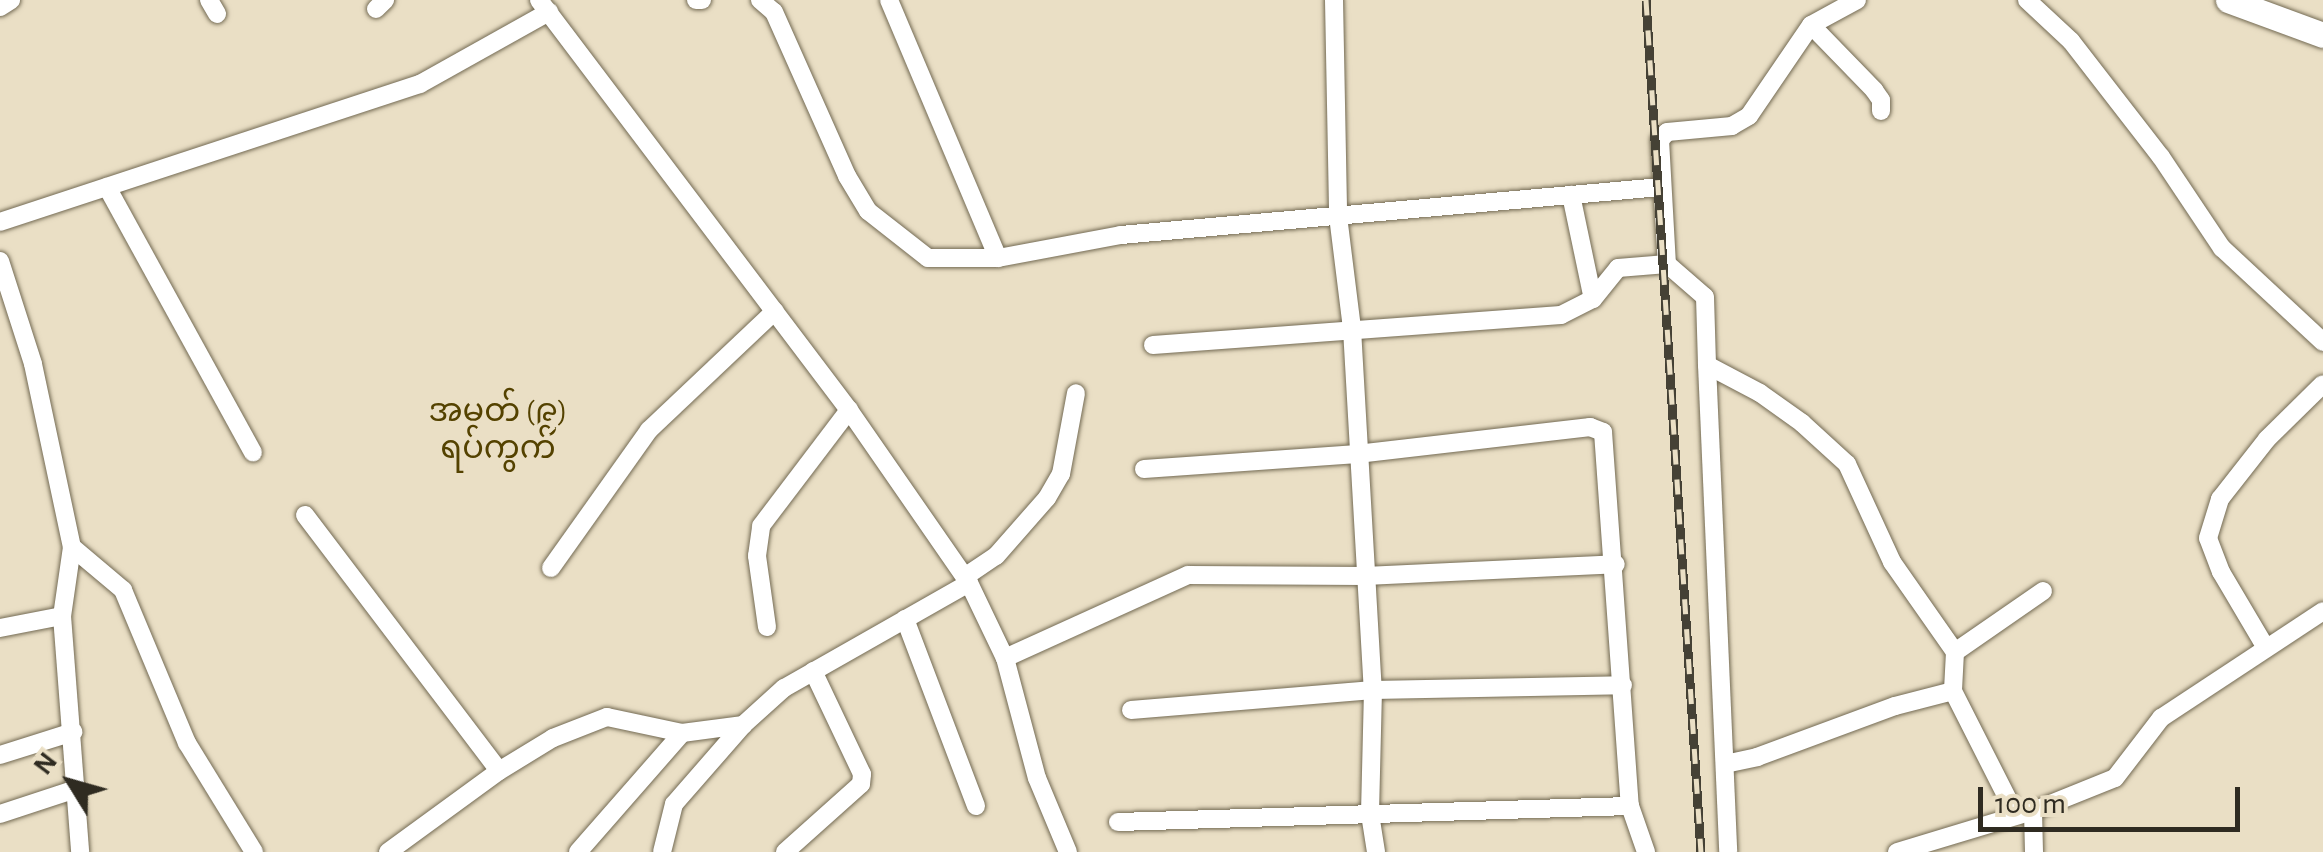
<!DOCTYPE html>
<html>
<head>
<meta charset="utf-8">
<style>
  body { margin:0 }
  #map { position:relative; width:2323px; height:852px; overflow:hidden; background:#eadfc5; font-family:"Alegreya Sans","Noto Sans Myanmar",sans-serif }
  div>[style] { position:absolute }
  .roads { filter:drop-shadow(0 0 2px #736a53) drop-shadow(0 0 2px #736a53) }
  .street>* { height:18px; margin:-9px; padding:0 9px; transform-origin:9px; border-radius:9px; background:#fff }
  .secondary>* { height:25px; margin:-12.5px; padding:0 12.5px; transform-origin:12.5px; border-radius:12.5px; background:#fff }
  .rail>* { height:9px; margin-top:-4.5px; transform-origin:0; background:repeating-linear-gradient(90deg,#eadfc5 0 15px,#454135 0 30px); box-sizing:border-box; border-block:2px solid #454135 }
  span { translate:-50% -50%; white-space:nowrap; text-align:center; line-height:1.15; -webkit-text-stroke:8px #eadfc5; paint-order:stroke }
  .quarter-label { font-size:32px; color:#544200 }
  .north { position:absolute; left:20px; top:732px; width:100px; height:100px; -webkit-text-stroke:8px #eadfc5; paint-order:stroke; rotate:307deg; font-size:28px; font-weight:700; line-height:40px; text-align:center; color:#2f2b21 }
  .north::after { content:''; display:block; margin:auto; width:35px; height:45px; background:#2f2b21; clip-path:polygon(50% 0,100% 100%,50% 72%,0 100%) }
  .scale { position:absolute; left:1978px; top:787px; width:262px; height:45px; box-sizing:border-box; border:5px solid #2f2b21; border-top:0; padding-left:12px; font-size:30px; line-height:35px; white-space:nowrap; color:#2f2b21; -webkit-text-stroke:8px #eadfc5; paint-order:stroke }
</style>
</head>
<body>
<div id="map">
  <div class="roads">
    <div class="street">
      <div style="left:209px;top:0;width:16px;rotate:60deg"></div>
      <div style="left:539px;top:0;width:514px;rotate:52.91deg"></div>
      <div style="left:849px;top:410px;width:211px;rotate:55.3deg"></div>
      <div style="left:969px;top:583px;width:213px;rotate:150.4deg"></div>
      <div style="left:784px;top:688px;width:55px;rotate:137.9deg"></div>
      <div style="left:743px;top:725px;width:105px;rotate:131.1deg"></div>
      <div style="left:674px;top:804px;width:49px;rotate:104deg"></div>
      <div style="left:696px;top:0;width:6px"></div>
      <div style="left:760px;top:0;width:18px;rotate:41deg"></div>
      <div style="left:774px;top:12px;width:180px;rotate:66deg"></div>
      <div style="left:847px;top:176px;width:41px;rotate:59deg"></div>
      <div style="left:868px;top:211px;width:76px;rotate:38.1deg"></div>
      <div style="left:928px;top:258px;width:70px"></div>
      <div style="left:998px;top:258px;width:125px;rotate:-10.6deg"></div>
      <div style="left:1121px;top:235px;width:542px;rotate:-5.08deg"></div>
      <div style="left:889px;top:0;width:280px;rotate:67.1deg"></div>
      <div style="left:1334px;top:0;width:216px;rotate:88.9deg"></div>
      <div style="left:1338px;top:216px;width:114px;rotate:82.9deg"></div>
      <div style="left:1352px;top:329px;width:362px;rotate:86.7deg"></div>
      <div style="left:1373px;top:690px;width:124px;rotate:91.4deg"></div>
      <div style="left:1370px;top:814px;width:38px;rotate:81deg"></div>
      <div style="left:1857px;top:0;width:52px;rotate:151.5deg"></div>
      <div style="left:1811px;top:25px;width:110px;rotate:124.3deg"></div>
      <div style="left:1749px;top:116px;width:20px;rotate:150deg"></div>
      <div style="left:1732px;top:126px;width:65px;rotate:174.7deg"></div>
      <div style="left:1667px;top:132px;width:11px;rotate:131deg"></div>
      <div style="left:1660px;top:140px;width:124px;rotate:86.8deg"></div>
      <div style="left:1667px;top:264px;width:50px;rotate:41deg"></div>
      <div style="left:1705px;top:297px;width:68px;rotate:88.3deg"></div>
      <div style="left:1707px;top:365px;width:60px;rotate:27.8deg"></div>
      <div style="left:1760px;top:393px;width:52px;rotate:35.5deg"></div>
      <div style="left:1802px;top:423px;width:61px;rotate:42.3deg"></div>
      <div style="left:1847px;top:464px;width:108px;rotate:65.3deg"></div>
      <div style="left:1892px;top:562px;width:110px;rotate:55deg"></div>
      <div style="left:1955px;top:652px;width:39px;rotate:93deg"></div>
      <div style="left:1953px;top:691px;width:139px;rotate:63.1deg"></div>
      <div style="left:2027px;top:0;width:60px;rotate:43deg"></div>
      <div style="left:2071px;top:41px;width:147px;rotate:52.2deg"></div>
      <div style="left:2161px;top:157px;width:110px;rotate:56.2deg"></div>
      <div style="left:2222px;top:248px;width:138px;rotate:42.9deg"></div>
      <div style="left:0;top:7px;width:13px;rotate:-32deg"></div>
      <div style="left:376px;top:9px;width:13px;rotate:-45deg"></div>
      <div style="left:1811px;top:25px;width:91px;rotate:45.9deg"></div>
      <div style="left:1874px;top:90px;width:12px;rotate:55deg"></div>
      <div style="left:1881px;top:100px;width:11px;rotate:90deg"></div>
      <div style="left:107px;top:187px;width:303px;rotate:61.2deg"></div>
      <div style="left:1571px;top:195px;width:106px;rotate:78.1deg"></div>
      <div style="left:0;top:222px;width:442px;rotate:-18.2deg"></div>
      <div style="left:420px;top:84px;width:148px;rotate:-29.2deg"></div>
      <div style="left:0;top:261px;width:108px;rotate:72.2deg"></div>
      <div style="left:33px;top:364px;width:187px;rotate:78deg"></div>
      <div style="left:72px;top:547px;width:70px;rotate:98.2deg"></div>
      <div style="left:62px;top:616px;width:237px;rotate:85.6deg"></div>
      <div style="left:1153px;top:345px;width:409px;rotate:-4.2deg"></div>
      <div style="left:1561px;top:315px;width:36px;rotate:-27deg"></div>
      <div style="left:1593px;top:299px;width:40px;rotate:-51deg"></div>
      <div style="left:1618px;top:268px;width:49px;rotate:-4.7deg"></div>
      <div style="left:1707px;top:365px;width:487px;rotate:87.5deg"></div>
      <div style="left:1144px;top:469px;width:214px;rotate:-4deg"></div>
      <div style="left:1357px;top:454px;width:235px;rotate:-6.6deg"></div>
      <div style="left:1590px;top:427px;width:14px;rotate:21deg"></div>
      <div style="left:1603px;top:432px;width:375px;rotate:85.9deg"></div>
      <div style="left:1630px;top:806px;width:49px;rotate:70.8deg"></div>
      <div style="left:305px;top:515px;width:321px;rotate:52.8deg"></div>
      <div style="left:72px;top:547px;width:67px;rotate:40.1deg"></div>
      <div style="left:123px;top:590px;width:166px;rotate:67.3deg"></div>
      <div style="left:187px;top:743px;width:128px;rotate:58.4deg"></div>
      <div style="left:551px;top:568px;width:169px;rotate:-54.6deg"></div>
      <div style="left:649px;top:430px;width:173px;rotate:-43.4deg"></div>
      <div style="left:966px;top:576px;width:36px;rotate:-34deg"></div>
      <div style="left:996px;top:556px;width:77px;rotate:-48.7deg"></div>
      <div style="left:1047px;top:498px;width:28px;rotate:-60deg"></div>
      <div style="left:1061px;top:474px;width:82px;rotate:-79.5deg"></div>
      <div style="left:969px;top:583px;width:83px;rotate:64.4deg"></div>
      <div style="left:1005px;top:658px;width:124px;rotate:75.1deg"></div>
      <div style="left:1037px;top:778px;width:80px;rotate:67.3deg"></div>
      <div style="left:905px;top:619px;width:200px;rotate:69.2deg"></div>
      <div style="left:767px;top:627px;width:72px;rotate:-98deg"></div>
      <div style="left:757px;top:556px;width:30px;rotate:-82deg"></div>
      <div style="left:761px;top:526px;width:146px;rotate:-52.8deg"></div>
      <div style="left:0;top:628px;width:63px;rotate:-11deg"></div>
      <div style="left:2266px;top:648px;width:88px;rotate:-120.6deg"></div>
      <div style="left:2221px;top:572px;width:36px;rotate:-111deg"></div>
      <div style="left:2208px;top:538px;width:41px;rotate:-72.9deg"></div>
      <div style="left:2220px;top:499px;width:76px;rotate:-51.9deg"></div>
      <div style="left:2267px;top:439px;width:78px;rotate:-44.5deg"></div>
      <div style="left:1955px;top:652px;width:107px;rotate:-34.7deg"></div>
      <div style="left:1005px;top:658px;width:201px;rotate:-24.4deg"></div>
      <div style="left:1188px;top:575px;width:177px;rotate:0.3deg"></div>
      <div style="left:1365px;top:576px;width:251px;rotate:-2.7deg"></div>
      <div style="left:1131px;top:710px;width:243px;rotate:-4.7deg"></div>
      <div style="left:1373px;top:690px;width:250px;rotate:-1.1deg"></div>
      <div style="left:0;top:755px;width:77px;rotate:-17.5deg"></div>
      <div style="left:1725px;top:764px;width:33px;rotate:-12deg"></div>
      <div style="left:1757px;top:757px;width:147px;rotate:-20.3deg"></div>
      <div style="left:1895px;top:706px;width:60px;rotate:-14.5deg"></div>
      <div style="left:2033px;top:811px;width:41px;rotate:88.6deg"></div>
      <div style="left:0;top:814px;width:80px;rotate:-18.2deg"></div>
      <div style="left:1118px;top:822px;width:512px;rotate:-1.79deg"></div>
      <div style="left:388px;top:852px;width:137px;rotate:-36.1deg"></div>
      <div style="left:499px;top:771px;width:63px;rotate:-31.4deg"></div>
      <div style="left:553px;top:738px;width:58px;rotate:-21.3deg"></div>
      <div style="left:607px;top:717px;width:77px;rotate:12deg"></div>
      <div style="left:682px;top:733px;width:62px;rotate:-7.5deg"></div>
      <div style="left:578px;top:852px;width:158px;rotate:-48.8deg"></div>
      <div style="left:785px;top:852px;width:102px;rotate:-41.8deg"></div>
      <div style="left:861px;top:784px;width:10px;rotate:-84deg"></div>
      <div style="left:862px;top:774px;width:114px;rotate:-115.4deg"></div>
      <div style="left:1897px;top:852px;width:142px;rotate:-16.8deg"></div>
      <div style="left:2033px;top:811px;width:88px;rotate:-21.9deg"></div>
      <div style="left:2115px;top:778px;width:76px;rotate:-52.5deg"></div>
      <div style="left:2161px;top:718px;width:194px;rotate:-33.4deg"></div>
    </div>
    <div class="secondary">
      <div style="left:2228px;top:0;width:101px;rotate:20.2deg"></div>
    </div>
  </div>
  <div class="rail">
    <div style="left:1646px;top:0;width:854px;rotate:86.31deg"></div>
  </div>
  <div class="quarter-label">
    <span style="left:498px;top:430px">အမှတ် (၉)<br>ရပ်ကွက်</span>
  </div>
  <div class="north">N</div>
  <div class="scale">100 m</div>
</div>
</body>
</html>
